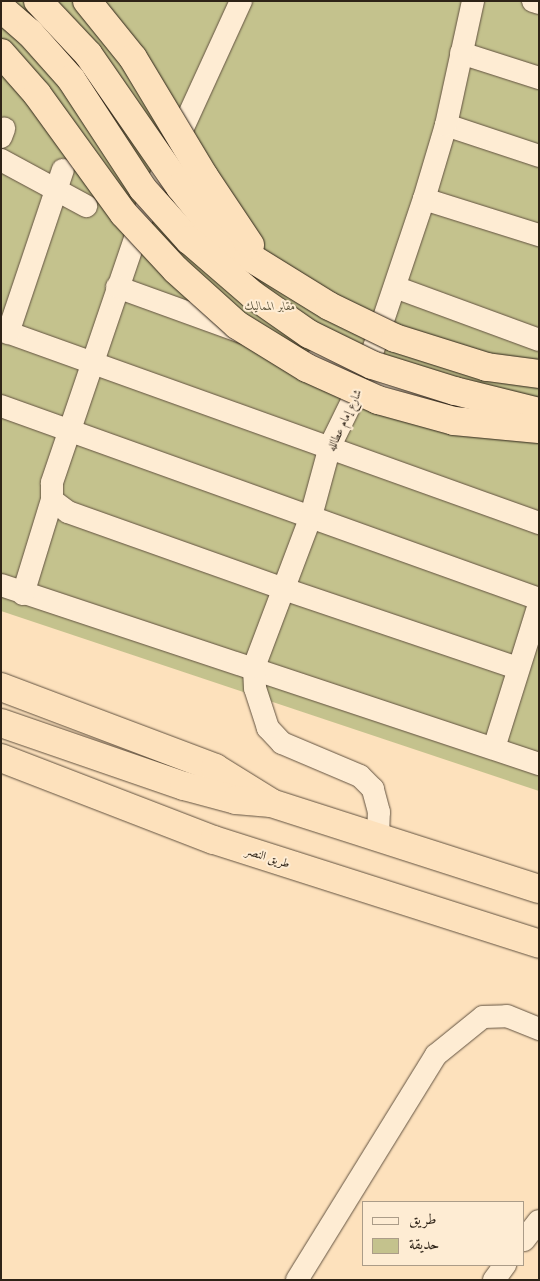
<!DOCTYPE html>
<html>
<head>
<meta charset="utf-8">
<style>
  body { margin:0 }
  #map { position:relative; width:540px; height:1281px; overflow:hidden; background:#fde1bc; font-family:"Libre Caslon Text",Amiri,serif }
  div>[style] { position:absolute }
  .green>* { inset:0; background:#c4c28d }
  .roads { filter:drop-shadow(0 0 1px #625240) drop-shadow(0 0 1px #625240) }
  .minor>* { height:22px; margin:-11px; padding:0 11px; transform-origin:11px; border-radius:11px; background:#feecd3 }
  .highway>* { height:28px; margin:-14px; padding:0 14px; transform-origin:14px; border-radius:14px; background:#fde1bc }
  .bridges { filter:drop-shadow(0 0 1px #2e2317) drop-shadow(0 0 1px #2e2317) }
  .highway-bridge>* { height:28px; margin:-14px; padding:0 14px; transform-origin:14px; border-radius:14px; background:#fde1bc }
  span { translate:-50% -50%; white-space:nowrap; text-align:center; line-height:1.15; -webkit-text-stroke:4px #feecd3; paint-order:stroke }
  .park-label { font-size:12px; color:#5b533a; font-style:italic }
  .street-label { font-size:12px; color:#2e2317 }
  .frame { position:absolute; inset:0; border:2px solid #2e2317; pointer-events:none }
  .legend { position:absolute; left:362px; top:1201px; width:162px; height:65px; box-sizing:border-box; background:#feecd3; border:1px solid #ab9c88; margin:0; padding:6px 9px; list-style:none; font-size:15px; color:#2e2317 }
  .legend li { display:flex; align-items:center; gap:10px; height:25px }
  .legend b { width:25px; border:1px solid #ab9c88 }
</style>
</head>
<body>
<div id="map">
  <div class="green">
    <div style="clip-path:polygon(1px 1px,539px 1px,539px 791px,1px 611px)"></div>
  </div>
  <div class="roads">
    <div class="minor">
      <div style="left:241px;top:1px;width:235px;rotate:114.6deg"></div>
      <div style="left:143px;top:215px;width:283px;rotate:108.8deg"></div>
      <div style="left:52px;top:483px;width:17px;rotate:90deg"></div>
      <div style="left:52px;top:500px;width:20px;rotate:37deg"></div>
      <div style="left:68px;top:512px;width:229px;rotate:19.6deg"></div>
      <div style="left:284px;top:589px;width:247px;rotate:18.7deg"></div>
      <div style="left:533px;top:1px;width:6px;rotate:18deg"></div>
      <div style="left:461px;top:53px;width:82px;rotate:17.8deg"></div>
      <div style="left:446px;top:125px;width:98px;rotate:18.4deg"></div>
      <div style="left:1px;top:137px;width:9px;rotate:-69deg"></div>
      <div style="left:1px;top:160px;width:97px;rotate:28.4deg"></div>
      <div style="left:424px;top:199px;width:121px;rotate:17.4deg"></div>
      <div style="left:117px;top:287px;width:132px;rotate:19.9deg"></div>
      <div style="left:395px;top:287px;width:153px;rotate:20.2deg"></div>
      <div style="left:1px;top:330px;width:572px;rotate:19.73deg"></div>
      <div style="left:8px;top:333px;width:172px;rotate:-71.4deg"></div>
      <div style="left:316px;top:360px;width:145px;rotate:19.7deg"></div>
      <div style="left:1px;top:406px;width:572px;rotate:19.73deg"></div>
      <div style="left:1px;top:585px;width:567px;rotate:18.4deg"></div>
      <div style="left:23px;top:594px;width:98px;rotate:-72.9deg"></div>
      <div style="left:494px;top:748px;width:151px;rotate:-72.6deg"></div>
      <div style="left:378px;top:837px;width:25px;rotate:-88deg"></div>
      <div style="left:379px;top:812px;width:24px;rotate:-105deg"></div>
      <div style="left:373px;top:789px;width:18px;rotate:-135deg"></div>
      <div style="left:360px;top:776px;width:85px;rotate:-157.1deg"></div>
      <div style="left:282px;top:743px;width:21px;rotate:-133deg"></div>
      <div style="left:268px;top:728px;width:42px;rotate:-108deg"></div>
      <div style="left:255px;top:688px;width:21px;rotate:-93deg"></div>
      <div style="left:254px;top:667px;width:161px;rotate:-69.3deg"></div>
      <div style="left:311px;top:516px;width:73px;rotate:-74.8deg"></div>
      <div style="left:330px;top:446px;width:77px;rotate:-63.8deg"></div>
      <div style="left:364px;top:377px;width:188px;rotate:-71.4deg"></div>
      <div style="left:424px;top:199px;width:77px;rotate:-73.4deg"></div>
      <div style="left:446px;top:125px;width:127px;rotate:-77.7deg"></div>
      <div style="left:524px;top:1240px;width:24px;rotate:-52deg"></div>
      <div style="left:297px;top:1280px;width:264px;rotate:-58.3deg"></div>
      <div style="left:436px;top:1055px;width:60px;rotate:-39deg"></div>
      <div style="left:483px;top:1017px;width:24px;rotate:-2deg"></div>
      <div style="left:507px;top:1016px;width:35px;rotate:22deg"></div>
      <div style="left:494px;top:1280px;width:19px;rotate:-54deg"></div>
    </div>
    <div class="highway">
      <div style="left:1px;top:687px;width:229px;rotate:20.7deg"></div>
      <div style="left:215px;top:768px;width:65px;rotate:31.7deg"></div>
      <div style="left:1px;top:723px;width:194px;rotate:19deg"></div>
      <div style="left:184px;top:786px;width:54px;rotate:15.1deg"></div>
      <div style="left:236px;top:800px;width:35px;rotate:5deg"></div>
      <div style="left:271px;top:803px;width:281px;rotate:17.8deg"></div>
      <div style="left:1px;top:758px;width:228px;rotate:21.1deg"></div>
      <div style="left:214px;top:840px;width:341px;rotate:17.7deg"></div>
    </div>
  </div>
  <div class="bridges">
    <div class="highway-bridge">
      <div style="left:38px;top:1px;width:73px;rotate:46.7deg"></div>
      <div style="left:88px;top:54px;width:162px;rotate:55.3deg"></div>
      <div style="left:180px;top:187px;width:46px;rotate:51.1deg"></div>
      <div style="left:209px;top:223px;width:51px;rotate:40.2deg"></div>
      <div style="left:248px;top:256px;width:95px;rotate:31.7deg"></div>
      <div style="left:329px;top:306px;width:73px;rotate:25.9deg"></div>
      <div style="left:395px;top:338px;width:96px;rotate:17.5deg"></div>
      <div style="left:487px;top:367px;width:52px;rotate:7.7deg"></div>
      <div style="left:87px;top:1px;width:73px;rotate:51.1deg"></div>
      <div style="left:133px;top:58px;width:138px;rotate:59deg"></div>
      <div style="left:204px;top:176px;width:83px;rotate:56.3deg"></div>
      <div style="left:1px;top:8px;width:38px;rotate:41deg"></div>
      <div style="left:30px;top:33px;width:62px;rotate:48.3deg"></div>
      <div style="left:71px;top:79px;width:131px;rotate:56.8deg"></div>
      <div style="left:143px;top:189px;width:69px;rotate:48deg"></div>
      <div style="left:189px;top:240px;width:84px;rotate:40.7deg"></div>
      <div style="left:253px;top:295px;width:68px;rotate:34.9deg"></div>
      <div style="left:309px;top:334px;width:70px;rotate:26.2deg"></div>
      <div style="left:372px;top:365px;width:87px;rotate:17.4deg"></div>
      <div style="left:455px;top:391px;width:87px;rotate:14deg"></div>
      <div style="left:1px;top:53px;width:55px;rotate:48.7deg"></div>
      <div style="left:37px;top:94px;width:148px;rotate:54.1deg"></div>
      <div style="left:124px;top:214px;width:76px;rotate:47.1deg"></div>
      <div style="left:176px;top:270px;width:82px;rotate:42deg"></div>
      <div style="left:237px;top:325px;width:82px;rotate:31.6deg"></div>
      <div style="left:307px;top:368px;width:78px;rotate:24.3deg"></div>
      <div style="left:378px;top:400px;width:79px;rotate:15.4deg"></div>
      <div style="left:454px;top:421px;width:85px;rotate:5.4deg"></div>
    </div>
  </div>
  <div class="park-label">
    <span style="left:270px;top:306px">مقابر المماليك</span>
  </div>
  <div class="street-label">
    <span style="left:344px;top:420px;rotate:-65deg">شارع إمام عطالله</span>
    <span style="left:268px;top:857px;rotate:18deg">طريق النصر</span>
  </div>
  <div class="frame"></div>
  <ul class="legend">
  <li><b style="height:6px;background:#feecd3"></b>طريق</li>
  <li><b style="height:14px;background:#c4c28d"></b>حديقة</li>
  </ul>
</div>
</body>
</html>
